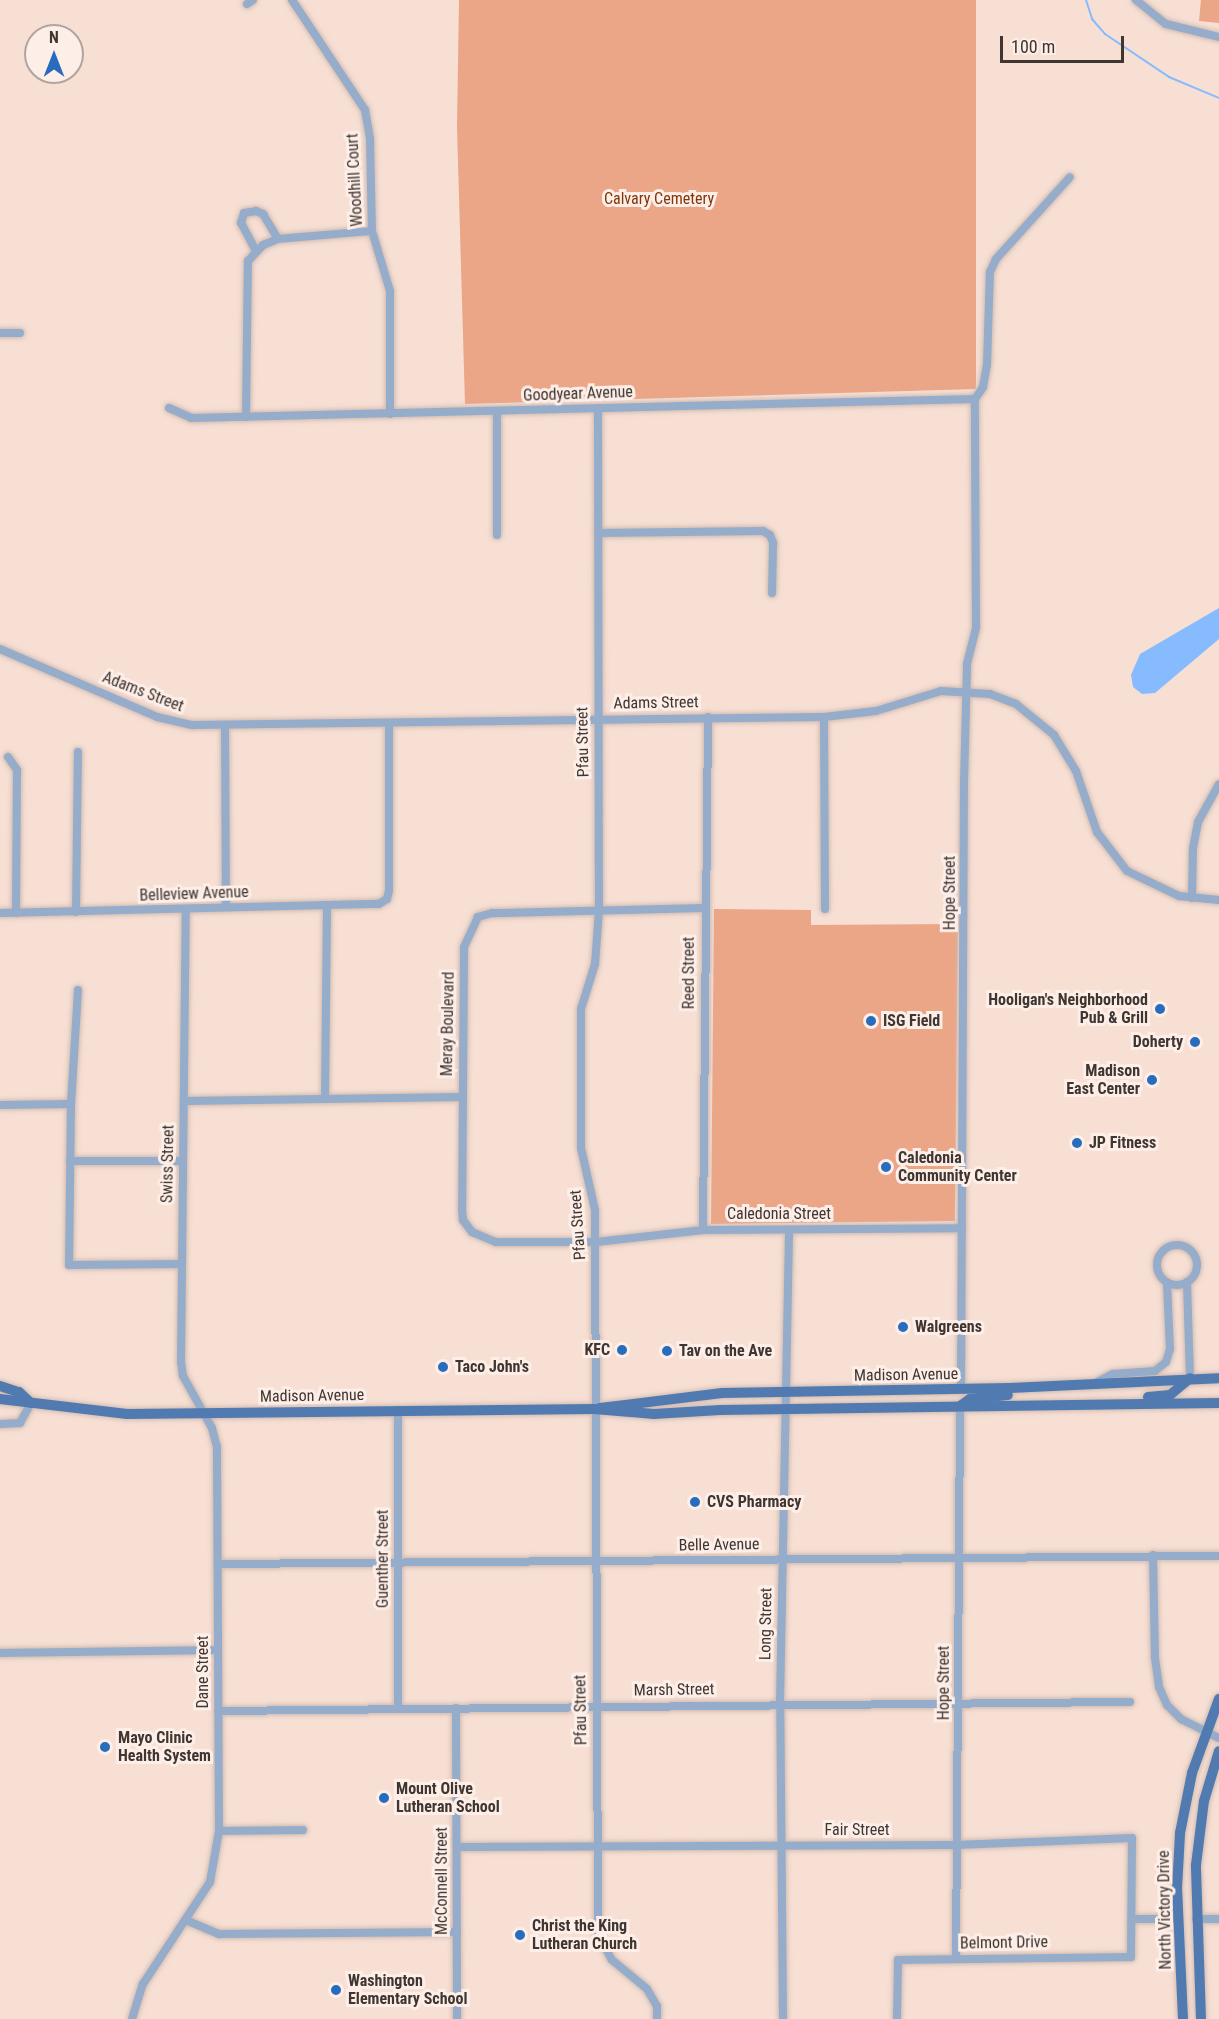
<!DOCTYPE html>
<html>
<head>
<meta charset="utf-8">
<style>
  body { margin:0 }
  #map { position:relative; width:1219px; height:2019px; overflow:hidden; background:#f7dfd4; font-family:"Roboto Condensed",sans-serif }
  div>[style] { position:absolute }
  .green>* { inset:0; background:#eba687 }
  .water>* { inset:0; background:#86bbff }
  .stream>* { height:2px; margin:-1px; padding:0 1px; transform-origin:1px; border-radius:1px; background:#86bbff }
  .roads { filter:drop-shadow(0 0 2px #d2bdb3) drop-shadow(0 0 2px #d2bdb3) }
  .minor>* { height:8px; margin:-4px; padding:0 4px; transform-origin:4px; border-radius:4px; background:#95acca }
  .minor>.ring { margin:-4px; padding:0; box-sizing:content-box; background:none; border:8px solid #95acca; border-radius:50% }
  .major>* { height:10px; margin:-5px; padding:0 5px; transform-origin:5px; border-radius:5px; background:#517bb0 }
  .dots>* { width:16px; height:16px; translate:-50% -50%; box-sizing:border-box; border:3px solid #fdeee8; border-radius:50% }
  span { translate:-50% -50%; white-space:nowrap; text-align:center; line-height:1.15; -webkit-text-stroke:6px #fdeee8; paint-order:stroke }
  .street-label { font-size:16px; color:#3f3531 }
  .park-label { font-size:16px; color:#7f360a }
  .poi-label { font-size:16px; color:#3f3531; font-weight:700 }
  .right { translate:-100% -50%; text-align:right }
  .left { translate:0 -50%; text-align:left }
  .north { position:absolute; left:24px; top:24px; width:60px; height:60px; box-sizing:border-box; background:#fdeee8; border:2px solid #b1a49f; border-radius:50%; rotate:0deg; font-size:16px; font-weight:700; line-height:24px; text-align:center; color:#3f3531 }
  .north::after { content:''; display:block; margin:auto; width:21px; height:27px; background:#286cbd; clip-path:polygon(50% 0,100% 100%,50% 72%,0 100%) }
  .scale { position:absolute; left:1000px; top:36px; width:124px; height:27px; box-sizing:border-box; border:3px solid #3f3531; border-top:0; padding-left:8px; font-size:18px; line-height:21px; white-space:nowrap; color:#3f3531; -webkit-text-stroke:4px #fdeee8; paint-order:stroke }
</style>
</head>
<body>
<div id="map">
  <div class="green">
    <div style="clip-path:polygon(459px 0,976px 0,976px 389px,465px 404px,457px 127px)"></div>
    <div style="clip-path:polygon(1201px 0,1219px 0,1219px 23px,1199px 21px)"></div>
    <div style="clip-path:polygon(714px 909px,811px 910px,811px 925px,958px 924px,955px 1221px,711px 1224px)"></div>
  </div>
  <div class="water">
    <div style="clip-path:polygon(1219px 608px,1219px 639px,1155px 693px,1142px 694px,1133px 687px,1131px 675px,1140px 654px)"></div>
  </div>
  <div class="stream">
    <div style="left:1086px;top:0;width:20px;rotate:72deg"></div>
    <div style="left:1092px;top:19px;width:20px;rotate:49deg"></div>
    <div style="left:1105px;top:34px;width:77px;rotate:33.9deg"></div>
    <div style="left:1169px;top:77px;width:54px;rotate:22.8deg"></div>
  </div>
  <div class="roads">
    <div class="minor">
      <div style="left:292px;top:0;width:132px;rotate:56.4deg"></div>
      <div style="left:365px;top:110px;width:29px;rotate:80deg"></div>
      <div style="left:370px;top:139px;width:92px;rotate:88.8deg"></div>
      <div style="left:372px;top:231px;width:63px;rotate:73.3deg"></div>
      <div style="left:390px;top:291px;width:123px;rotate:90deg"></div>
      <div style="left:1136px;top:0;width:38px;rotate:39deg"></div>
      <div style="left:1166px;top:24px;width:55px;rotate:13.8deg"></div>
      <div style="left:247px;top:4px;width:7px;rotate:-34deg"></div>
      <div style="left:256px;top:251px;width:32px;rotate:-118deg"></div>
      <div style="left:241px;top:223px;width:10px;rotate:-73deg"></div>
      <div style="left:244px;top:213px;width:12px;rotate:-9deg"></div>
      <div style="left:256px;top:211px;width:8px;rotate:23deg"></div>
      <div style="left:263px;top:214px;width:29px;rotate:59deg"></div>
      <div style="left:0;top:333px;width:20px"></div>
      <div style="left:169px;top:408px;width:24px;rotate:24deg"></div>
      <div style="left:191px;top:418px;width:784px;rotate:-1.39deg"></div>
      <div style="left:975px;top:399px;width:14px;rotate:-56deg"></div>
      <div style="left:983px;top:387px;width:22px;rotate:-80deg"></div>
      <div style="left:987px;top:365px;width:93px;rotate:-88.2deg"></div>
      <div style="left:990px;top:272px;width:14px;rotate:-65deg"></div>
      <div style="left:996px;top:259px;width:110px;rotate:-47.9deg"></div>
      <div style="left:598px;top:409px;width:501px;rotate:89.89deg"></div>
      <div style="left:599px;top:910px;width:54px;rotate:94.2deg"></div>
      <div style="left:595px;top:964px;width:47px;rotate:107.3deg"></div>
      <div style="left:581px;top:1009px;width:139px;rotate:90deg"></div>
      <div style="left:581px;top:1148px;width:64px;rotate:77.3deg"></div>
      <div style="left:595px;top:1210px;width:723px;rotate:89.76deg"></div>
      <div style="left:598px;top:1933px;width:30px;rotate:63deg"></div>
      <div style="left:612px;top:1960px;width:45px;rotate:39.6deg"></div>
      <div style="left:647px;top:1989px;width:20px;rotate:60deg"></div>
      <div style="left:657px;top:2006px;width:13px;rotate:90deg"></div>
      <div style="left:497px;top:412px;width:123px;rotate:90deg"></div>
      <div style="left:246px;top:417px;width:156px;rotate:-89.3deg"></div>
      <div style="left:248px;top:261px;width:22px;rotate:-47deg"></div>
      <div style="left:263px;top:245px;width:16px;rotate:-22deg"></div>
      <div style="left:278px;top:239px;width:94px;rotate:-4.9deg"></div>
      <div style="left:598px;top:533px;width:165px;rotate:-0.7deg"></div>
      <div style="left:763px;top:531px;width:8px;rotate:30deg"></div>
      <div style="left:770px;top:535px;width:9px;rotate:69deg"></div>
      <div style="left:773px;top:543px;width:50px;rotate:91.1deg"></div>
      <div style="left:0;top:649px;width:171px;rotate:23.4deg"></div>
      <div style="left:157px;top:717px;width:36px;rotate:13deg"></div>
      <div style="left:192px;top:725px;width:632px;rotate:-0.73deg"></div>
      <div style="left:824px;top:717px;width:52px;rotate:-6.6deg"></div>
      <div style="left:876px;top:711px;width:68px;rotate:-17.1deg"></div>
      <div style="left:941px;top:691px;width:49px;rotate:3.5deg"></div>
      <div style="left:990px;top:694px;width:28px;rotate:21deg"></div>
      <div style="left:1016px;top:704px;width:49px;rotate:39.2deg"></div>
      <div style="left:1054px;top:735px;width:42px;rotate:58.6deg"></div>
      <div style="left:1076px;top:771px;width:65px;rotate:71deg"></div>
      <div style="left:1097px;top:832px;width:49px;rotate:52.4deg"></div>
      <div style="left:1127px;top:871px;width:58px;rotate:25.7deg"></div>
      <div style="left:1179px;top:896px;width:40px;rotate:5.7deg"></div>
      <div style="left:824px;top:717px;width:192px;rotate:89.7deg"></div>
      <div style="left:225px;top:725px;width:181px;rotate:89.7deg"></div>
      <div style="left:8px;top:757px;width:16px;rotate:55deg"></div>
      <div style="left:17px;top:770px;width:143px;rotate:90.4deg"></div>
      <div style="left:1192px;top:898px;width:50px;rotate:-88.9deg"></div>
      <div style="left:1193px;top:848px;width:26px;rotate:-79deg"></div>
      <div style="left:1198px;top:822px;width:43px;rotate:-61.1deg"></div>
      <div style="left:704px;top:908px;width:212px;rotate:178.6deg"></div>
      <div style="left:492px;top:913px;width:15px;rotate:164deg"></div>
      <div style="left:478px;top:917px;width:33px;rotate:115deg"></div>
      <div style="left:464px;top:947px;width:262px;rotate:90.4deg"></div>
      <div style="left:462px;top:1209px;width:11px;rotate:85deg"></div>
      <div style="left:463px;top:1220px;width:15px;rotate:53deg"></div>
      <div style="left:472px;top:1232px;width:26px;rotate:23deg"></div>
      <div style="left:496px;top:1242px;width:100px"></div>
      <div style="left:596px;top:1242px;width:108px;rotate:-6.4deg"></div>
      <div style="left:703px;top:1230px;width:259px;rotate:-0.4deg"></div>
      <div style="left:76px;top:912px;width:160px;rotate:-89.3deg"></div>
      <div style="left:0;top:913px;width:379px;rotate:-1.4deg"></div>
      <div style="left:379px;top:904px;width:9px;rotate:-32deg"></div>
      <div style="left:387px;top:899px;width:9px;rotate:-77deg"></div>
      <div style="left:389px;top:890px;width:167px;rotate:-90deg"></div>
      <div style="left:78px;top:990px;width:114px;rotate:93.5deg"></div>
      <div style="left:71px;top:1104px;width:161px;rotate:90.7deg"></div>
      <div style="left:69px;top:1265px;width:113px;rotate:-0.5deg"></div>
      <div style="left:325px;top:1099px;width:194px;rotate:-89.4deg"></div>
      <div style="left:184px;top:1101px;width:278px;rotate:-0.8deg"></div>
      <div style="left:0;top:1105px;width:71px;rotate:-0.8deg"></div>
      <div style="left:70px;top:1161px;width:112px"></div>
      <div style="left:703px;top:1230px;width:513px;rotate:-89.44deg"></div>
      <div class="ring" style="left:1157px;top:1245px;width:32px;height:32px"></div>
      <div style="left:1187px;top:1282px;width:96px;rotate:88.2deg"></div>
      <div style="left:1097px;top:1382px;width:18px;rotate:-27deg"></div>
      <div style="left:1113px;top:1374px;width:42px;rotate:-4.1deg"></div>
      <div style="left:1155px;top:1371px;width:14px;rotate:-39deg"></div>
      <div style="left:1166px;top:1362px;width:14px;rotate:-73deg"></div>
      <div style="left:1170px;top:1349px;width:66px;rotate:-92.6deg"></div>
      <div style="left:961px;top:1389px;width:607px;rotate:-89.72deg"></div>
      <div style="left:964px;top:782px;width:118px;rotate:-88.5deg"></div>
      <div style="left:967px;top:664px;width:38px;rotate:-76deg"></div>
      <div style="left:976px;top:627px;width:228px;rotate:-90.3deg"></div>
      <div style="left:398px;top:1410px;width:298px;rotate:90deg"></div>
      <div style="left:0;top:1424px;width:20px;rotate:-3deg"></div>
      <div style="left:20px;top:1423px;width:23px;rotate:-61deg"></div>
      <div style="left:1153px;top:1555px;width:103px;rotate:88.9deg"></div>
      <div style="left:1155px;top:1658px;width:29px;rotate:82deg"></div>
      <div style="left:1159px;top:1687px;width:20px;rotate:66deg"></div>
      <div style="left:1167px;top:1705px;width:20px;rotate:45deg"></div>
      <div style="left:1181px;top:1719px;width:42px;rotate:26.6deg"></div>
      <div style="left:218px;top:1564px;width:1001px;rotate:-0.46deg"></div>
      <div style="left:0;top:1653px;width:218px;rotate:-0.8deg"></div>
      <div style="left:456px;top:1708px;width:311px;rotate:89.8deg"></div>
      <div style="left:218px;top:1711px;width:912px;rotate:-0.57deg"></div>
      <div style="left:219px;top:1831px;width:84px;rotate:-0.7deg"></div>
      <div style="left:457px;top:1847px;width:500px;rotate:-0.23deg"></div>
      <div style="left:957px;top:1845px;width:175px;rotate:-2.3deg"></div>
      <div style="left:1132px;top:1838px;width:119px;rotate:90.5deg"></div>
      <div style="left:1131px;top:1957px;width:233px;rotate:179.3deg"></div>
      <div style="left:898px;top:1960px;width:59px;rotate:91deg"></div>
      <div style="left:1133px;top:1919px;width:45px"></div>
      <div style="left:1196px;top:1919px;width:23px"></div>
      <div style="left:188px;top:1921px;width:34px;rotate:23deg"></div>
      <div style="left:219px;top:1934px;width:238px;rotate:-0.5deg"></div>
      <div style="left:956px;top:1958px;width:551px;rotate:-89.58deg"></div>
      <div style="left:132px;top:2019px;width:37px;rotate:-73deg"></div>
      <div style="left:143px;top:1984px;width:122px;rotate:-56.7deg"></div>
      <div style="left:210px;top:1882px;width:52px;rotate:-80deg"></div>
      <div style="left:219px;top:1831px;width:384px;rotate:-90.3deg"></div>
      <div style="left:217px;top:1447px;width:20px;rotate:-105deg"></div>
      <div style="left:212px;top:1428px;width:60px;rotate:-119.1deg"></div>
      <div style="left:183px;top:1376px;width:14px;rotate:-98deg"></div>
      <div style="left:181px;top:1362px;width:452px;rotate:-89.4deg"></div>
      <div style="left:783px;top:2019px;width:316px;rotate:-90.5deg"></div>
      <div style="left:780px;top:1703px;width:473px;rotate:-88.9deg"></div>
    </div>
    <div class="major">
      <div style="left:0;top:1386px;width:20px;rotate:18deg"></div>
      <div style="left:19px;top:1392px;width:16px;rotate:43deg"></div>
      <div style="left:1148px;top:1397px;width:22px;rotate:-5deg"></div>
      <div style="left:1170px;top:1395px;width:26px;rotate:-40deg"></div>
      <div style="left:0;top:1399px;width:128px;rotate:6.7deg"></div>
      <div style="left:127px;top:1414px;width:467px;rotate:-0.6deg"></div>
      <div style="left:594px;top:1409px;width:60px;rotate:4.8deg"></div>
      <div style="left:654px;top:1414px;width:66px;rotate:-3.5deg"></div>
      <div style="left:720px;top:1410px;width:499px;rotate:-0.8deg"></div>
      <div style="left:960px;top:1406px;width:12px;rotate:-35deg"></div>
      <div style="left:970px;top:1399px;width:38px;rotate:-6deg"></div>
      <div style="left:600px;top:1408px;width:123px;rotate:-7deg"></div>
      <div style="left:722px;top:1393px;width:288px;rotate:-1deg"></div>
      <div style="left:1010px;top:1388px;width:209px;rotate:-2.7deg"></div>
      <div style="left:1183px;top:2019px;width:130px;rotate:-92.6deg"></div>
      <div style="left:1177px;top:1889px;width:56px;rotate:-86.9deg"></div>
      <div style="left:1180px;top:1833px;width:61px;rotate:-78.7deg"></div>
      <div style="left:1192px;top:1773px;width:79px;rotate:-70deg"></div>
      <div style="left:1201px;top:2019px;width:154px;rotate:-91.9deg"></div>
      <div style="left:1196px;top:1865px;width:64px;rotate:-82.9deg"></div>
      <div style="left:1204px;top:1801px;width:52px;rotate:-73.3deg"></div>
    </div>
  </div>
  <div class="dots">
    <div style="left:1160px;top:1009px;background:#286cbd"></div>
    <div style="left:871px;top:1021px;background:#286cbd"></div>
    <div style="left:1195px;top:1042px;background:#286cbd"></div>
    <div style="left:1152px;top:1080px;background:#286cbd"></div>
    <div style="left:1077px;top:1143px;background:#286cbd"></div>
    <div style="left:886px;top:1167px;background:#286cbd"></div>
    <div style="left:903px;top:1327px;background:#286cbd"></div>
    <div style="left:622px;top:1350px;background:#286cbd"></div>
    <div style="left:667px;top:1351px;background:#286cbd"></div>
    <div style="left:443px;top:1367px;background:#286cbd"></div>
    <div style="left:695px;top:1502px;background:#286cbd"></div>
    <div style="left:105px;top:1747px;background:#286cbd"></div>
    <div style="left:384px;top:1798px;background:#286cbd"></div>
    <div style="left:520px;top:1935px;background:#286cbd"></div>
    <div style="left:336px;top:1990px;background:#286cbd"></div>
  </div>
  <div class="street-label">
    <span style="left:355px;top:180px;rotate:-93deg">Woodhill Court</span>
    <span style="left:578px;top:394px;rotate:-2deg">Goodyear Avenue</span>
    <span style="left:143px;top:692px;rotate:21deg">Adams Street</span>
    <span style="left:656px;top:703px;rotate:-1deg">Adams Street</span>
    <span style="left:583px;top:742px;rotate:-91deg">Pfau Street</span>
    <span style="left:950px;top:893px;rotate:-90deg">Hope Street</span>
    <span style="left:194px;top:894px;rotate:-2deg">Belleview Avenue</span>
    <span style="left:689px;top:973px;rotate:-90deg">Reed Street</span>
    <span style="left:448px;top:1024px;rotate:-89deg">Meray Boulevard</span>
    <span style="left:168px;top:1164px;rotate:-89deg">Swiss Street</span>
    <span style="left:779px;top:1214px">Caledonia Street</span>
    <span style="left:578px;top:1225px;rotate:-94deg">Pfau Street</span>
    <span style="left:906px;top:1375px;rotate:-1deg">Madison Avenue</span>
    <span style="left:312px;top:1396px;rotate:-1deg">Madison Avenue</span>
    <span style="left:719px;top:1545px;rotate:-1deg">Belle Avenue</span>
    <span style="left:383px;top:1559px;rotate:-90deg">Guenther Street</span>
    <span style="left:766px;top:1624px;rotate:-89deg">Long Street</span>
    <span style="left:203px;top:1672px;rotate:-90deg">Dane Street</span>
    <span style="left:944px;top:1683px;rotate:-90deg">Hope Street</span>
    <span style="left:674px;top:1690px;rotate:-1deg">Marsh Street</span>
    <span style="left:581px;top:1710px;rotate:-91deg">Pfau Street</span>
    <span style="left:857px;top:1830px">Fair Street</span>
    <span style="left:442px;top:1881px;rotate:-90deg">McConnell Street</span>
    <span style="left:1165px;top:1910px;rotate:-91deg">North Victory Drive</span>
    <span style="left:1004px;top:1943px;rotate:-1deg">Belmont Drive</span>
  </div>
  <div class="park-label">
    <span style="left:659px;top:199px">Calvary Cemetery</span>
  </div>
  <div class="poi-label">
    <span class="right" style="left:1148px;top:1009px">Hooligan's Neighborhood<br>Pub &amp; Grill</span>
    <span class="left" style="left:883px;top:1021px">ISG Field</span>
    <span class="right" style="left:1183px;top:1042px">Doherty</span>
    <span class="right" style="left:1140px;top:1080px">Madison<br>East Center</span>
    <span class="left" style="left:1089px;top:1143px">JP Fitness</span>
    <span class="left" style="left:898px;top:1167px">Caledonia<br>Community Center</span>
    <span class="left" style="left:915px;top:1327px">Walgreens</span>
    <span class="right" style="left:610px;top:1350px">KFC</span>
    <span class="left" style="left:679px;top:1351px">Tav on the Ave</span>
    <span class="left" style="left:455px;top:1367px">Taco John's</span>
    <span class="left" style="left:707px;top:1502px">CVS Pharmacy</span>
    <span class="left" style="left:118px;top:1747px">Mayo Clinic<br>Health System</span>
    <span class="left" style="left:396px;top:1798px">Mount Olive<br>Lutheran School</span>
    <span class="left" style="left:532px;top:1935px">Christ the King<br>Lutheran Church</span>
    <span class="left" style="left:348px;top:1990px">Washington<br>Elementary School</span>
  </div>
  <div class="north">N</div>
  <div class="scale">100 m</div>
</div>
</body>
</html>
